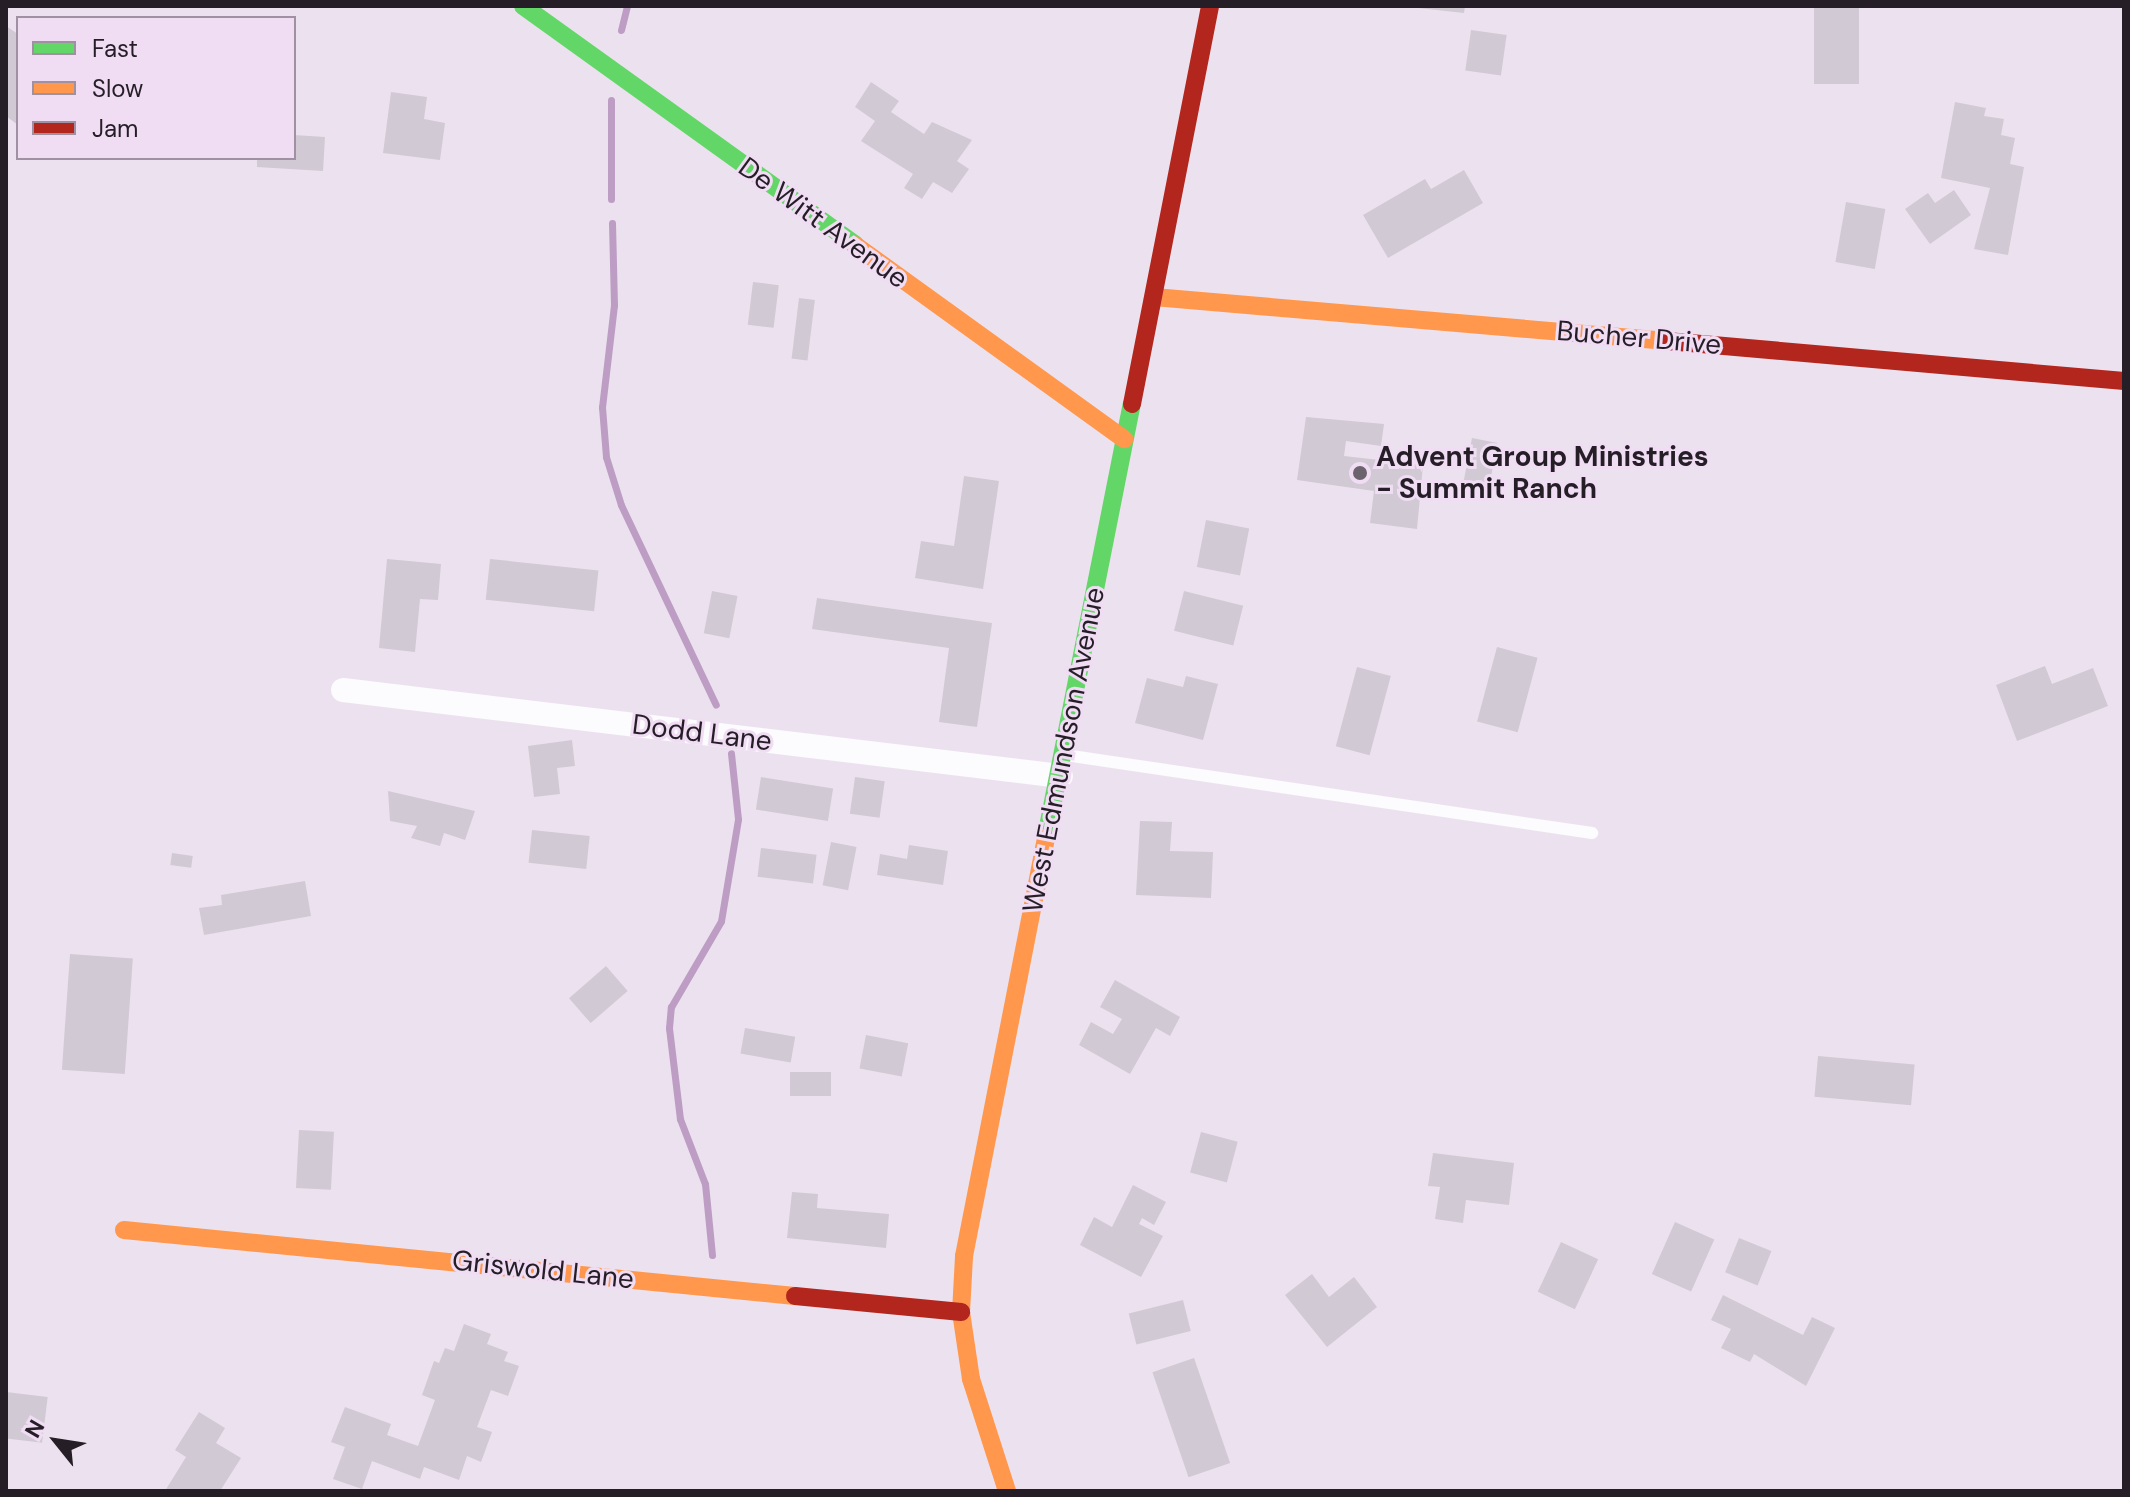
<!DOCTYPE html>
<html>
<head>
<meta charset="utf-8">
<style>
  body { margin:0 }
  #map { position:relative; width:2130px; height:1497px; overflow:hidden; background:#ece2ef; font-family:"DM Sans",sans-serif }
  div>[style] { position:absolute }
  .stream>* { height:7px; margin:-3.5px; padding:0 3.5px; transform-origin:3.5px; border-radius:3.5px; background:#bd9dc4 }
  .building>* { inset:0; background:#d1c9d3; transform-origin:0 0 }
  .lane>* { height:12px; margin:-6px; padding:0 6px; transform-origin:6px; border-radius:6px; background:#fcfbfd }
  .street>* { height:24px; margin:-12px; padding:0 12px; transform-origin:12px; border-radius:12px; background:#fcfbfd }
  .fast>* { height:18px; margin:-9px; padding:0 9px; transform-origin:9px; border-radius:9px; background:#63d668 }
  .slow>* { height:18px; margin:-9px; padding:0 9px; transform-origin:9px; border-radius:9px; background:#ff974d }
  .jam>* { height:18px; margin:-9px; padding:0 9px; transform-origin:9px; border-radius:9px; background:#b3261e }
  .dots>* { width:22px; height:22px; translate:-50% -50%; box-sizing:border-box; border:4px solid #f0ddf4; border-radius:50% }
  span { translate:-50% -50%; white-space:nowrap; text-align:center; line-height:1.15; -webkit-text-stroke:6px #f0ddf4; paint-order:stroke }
  .street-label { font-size:28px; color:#251e27 }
  .poi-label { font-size:28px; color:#251e27; font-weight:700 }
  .left { translate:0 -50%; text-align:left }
  .frame { position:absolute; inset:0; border:8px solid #251e27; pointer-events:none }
  .legend { position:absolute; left:16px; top:16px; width:280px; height:144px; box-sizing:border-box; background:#f0ddf4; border:2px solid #9f91a2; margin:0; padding:10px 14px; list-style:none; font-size:24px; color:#251e27 }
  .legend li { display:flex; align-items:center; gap:16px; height:40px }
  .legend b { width:40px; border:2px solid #9f91a2 }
  .north { position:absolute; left:16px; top:1401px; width:80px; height:80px; -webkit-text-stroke:6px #f0ddf4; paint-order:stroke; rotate:300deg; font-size:22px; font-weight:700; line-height:32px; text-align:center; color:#251e27 }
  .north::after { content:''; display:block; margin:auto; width:28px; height:36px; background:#251e27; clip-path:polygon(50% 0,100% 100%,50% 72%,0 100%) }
</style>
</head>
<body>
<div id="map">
  <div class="stream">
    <div style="left:621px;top:30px;width:25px;rotate:-76deg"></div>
    <div style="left:611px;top:199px;width:99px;rotate:-90deg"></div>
    <div style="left:612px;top:223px;width:82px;rotate:88.6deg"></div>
    <div style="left:614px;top:305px;width:103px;rotate:96.7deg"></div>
    <div style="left:602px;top:407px;width:50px;rotate:85.4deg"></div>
    <div style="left:606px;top:457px;width:50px;rotate:72.6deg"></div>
    <div style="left:621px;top:505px;width:221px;rotate:64.6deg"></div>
    <div style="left:712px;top:1255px;width:71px;rotate:-95.6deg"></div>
    <div style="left:705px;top:1184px;width:70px;rotate:-111deg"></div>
    <div style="left:680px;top:1119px;width:92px;rotate:-96.9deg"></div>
    <div style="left:669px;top:1028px;width:21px;rotate:-85deg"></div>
    <div style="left:671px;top:1007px;width:99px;rotate:-59.8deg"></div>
    <div style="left:721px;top:921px;width:103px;rotate:-80.5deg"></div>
    <div style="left:738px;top:819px;width:66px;rotate:-96.1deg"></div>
  </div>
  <div class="building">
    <div style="clip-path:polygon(1400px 6px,1465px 6px,1464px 13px)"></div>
    <div style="left:1814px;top:6px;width:45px;height:78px"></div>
    <div style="clip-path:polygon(6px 26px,18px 34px,18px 125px,6px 116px)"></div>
    <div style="left:1471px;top:30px;width:36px;height:41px;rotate:8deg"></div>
    <div style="clip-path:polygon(871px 82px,899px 101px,891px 112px,924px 134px,932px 122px,972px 140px,957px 161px,969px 169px,952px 193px,933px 182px,922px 199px,904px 188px,913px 174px,861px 141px,875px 121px,855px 107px)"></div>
    <div style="clip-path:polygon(391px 92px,427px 97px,424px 119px,445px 123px,440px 160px,383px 153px)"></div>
    <div style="clip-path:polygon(1955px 102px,1986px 108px,1984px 116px,2004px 119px,2001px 135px,2015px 138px,2010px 164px,2024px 167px,2008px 255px,1974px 249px,1990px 188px,1941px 178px)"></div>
    <div style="clip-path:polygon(294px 135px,325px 137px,323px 171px,257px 167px,257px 158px,294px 158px)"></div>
    <div style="clip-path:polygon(1464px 170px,1483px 203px,1388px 258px,1363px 215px,1425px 179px,1431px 189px)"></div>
    <div style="clip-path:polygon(1954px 190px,1971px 215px,1930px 244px,1905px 209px,1928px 193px,1935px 203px)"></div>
    <div style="left:1846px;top:202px;width:40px;height:61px;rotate:10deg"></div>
    <div style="left:753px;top:282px;width:26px;height:43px;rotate:7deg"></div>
    <div style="left:799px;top:298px;width:16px;height:61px;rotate:7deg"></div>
    <div style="clip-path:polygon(1306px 417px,1384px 424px,1381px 446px,1346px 441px,1344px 456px,1423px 465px,1417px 529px,1370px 523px,1374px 491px,1297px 480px)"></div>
    <div style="left:1472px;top:438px;width:26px;height:44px;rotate:11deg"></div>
    <div style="clip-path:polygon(964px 476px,999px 481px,983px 589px,915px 578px,921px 541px,954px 546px)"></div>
    <div style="left:1206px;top:520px;width:44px;height:48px;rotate:11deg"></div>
    <div style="clip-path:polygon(387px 559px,441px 564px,438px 600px,420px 599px,415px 652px,379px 648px)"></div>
    <div style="left:490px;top:559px;width:109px;height:41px;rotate:6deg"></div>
    <div style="left:712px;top:591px;width:26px;height:43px;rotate:11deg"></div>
    <div style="left:1184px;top:591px;width:61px;height:41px;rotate:14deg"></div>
    <div style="clip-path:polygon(817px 598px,992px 623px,977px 727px,939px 722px,949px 648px,812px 629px)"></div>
    <div style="left:1497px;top:647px;width:42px;height:77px;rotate:15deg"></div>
    <div style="clip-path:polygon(2045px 666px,2052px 684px,2093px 668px,2108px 706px,2017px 741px,1996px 685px)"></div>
    <div style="left:1357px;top:667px;width:35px;height:82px;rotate:15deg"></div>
    <div style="clip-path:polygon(1186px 676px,1218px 684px,1203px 740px,1135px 723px,1147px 678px,1183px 687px)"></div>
    <div style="clip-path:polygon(572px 740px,575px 766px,557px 768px,560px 794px,534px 797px,528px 746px)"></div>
    <div style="left:761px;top:777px;width:73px;height:33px;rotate:9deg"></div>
    <div style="left:855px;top:777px;width:30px;height:37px;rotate:8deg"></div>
    <div style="clip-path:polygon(388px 791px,475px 811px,465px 840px,444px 833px,440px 846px,411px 838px,417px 826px,390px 821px)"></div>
    <div style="clip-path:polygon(1140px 821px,1172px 822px,1170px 851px,1213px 852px,1211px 898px,1136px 895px)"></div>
    <div style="left:532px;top:830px;width:58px;height:33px;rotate:6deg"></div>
    <div style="left:831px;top:842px;width:26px;height:44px;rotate:11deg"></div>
    <div style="clip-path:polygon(909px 845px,948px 851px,943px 885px,877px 875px,880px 854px,907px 859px)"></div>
    <div style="left:761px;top:848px;width:56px;height:29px;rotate:7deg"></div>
    <div style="left:172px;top:853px;width:21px;height:12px;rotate:8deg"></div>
    <div style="clip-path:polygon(305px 881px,311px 916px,204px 935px,199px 908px,222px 905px,221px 895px)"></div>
    <div style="left:70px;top:954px;width:63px;height:116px;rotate:4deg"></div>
    <div style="left:606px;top:966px;width:33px;height:49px;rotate:49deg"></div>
    <div style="clip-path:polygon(1115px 980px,1180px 1017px,1170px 1036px,1156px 1028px,1130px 1074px,1079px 1045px,1091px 1022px,1113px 1034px,1122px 1019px,1100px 1007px)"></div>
    <div style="left:745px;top:1028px;width:51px;height:26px;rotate:10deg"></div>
    <div style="left:866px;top:1035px;width:43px;height:34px;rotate:11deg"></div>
    <div style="left:1818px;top:1056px;width:97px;height:41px;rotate:5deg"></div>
    <div style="left:790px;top:1072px;width:41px;height:24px"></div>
    <div style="left:299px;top:1130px;width:35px;height:58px;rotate:3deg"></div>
    <div style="left:1201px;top:1132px;width:38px;height:42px;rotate:15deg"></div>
    <div style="clip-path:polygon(1433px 1153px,1514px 1163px,1509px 1205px,1466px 1200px,1463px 1223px,1435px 1219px,1440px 1187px,1428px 1186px)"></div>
    <div style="clip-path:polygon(1133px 1185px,1166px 1202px,1154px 1225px,1142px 1218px,1139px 1224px,1163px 1236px,1141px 1277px,1080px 1245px,1094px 1217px,1112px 1227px)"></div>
    <div style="clip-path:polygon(792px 1192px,818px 1194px,817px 1208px,889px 1214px,886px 1248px,787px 1238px)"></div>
    <div style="left:1675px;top:1222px;width:43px;height:57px;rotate:24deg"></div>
    <div style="left:1739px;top:1238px;width:35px;height:37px;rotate:22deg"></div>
    <div style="left:1561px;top:1242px;width:41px;height:55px;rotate:25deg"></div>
    <div style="clip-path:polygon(1312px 1274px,1329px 1297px,1354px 1277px,1377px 1307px,1327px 1347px,1285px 1295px)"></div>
    <div style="clip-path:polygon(1723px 1295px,1803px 1335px,1812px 1317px,1835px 1328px,1806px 1386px,1754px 1354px,1750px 1362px,1721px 1348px,1731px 1329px,1711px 1320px)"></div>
    <div style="left:1183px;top:1300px;width:32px;height:56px;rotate:76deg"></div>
    <div style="clip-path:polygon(464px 1324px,491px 1334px,487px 1344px,508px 1352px,504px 1361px,519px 1366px,508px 1396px,491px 1390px,477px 1427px,492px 1432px,481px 1462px,467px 1456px,459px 1480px,424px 1467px,420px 1479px,372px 1461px,362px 1489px,333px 1479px,345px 1447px,331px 1442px,345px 1407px,391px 1424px,387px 1435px,418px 1446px,435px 1400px,422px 1395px,434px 1361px,439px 1363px,445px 1348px,454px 1351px)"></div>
    <div style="left:1194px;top:1358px;width:111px;height:44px;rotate:71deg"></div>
    <div style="left:6px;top:1392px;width:42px;height:46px;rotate:7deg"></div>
    <div style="clip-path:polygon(199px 1412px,225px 1428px,216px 1443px,241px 1458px,220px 1491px,165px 1491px,186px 1457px,175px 1450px)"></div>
  </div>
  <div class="lane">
    <div style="left:1065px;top:755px;width:533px;rotate:8.42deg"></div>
  </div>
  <div class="street">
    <div style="left:343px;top:690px;width:723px;rotate:6.83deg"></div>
  </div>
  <div class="fast">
    <div style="left:523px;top:6px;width:409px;rotate:35.7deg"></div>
    <div style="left:1046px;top:837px;width:441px;rotate:-78.8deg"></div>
  </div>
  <div class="slow">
    <div style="left:855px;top:245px;width:332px;rotate:35.8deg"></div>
    <div style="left:1154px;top:297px;width:515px;rotate:4.9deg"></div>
    <div style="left:124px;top:1230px;width:674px;rotate:5.62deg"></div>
    <div style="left:1007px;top:1491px;width:118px;rotate:-107.8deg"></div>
    <div style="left:971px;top:1379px;width:68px;rotate:-98.5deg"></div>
    <div style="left:961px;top:1312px;width:56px;rotate:-86.9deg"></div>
    <div style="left:964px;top:1256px;width:427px;rotate:-78.9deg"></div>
  </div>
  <div class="jam">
    <div style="left:1667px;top:341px;width:459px;rotate:5deg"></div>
    <div style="left:1132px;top:404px;width:406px;rotate:-78.9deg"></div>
    <div style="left:795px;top:1296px;width:167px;rotate:5.5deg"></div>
  </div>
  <div class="dots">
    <div style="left:1360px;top:473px;background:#6b636d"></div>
  </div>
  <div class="street-label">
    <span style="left:823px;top:223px;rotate:36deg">De Witt Avenue</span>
    <span style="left:1639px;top:338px;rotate:5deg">Bucher Drive</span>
    <span style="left:702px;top:733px;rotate:7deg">Dodd Lane</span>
    <span style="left:1064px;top:750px;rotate:-79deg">West Edmundson Avenue</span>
    <span style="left:543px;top:1270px;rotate:6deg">Griswold Lane</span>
  </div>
  <div class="poi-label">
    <span class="left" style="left:1376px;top:473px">Advent Group Ministries<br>- Summit Ranch</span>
  </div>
  <div class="frame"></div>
  <ul class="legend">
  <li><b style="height:10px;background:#63d668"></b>Fast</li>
  <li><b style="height:10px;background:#ff974d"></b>Slow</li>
  <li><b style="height:10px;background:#b3261e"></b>Jam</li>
  </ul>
  <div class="north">N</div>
</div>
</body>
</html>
